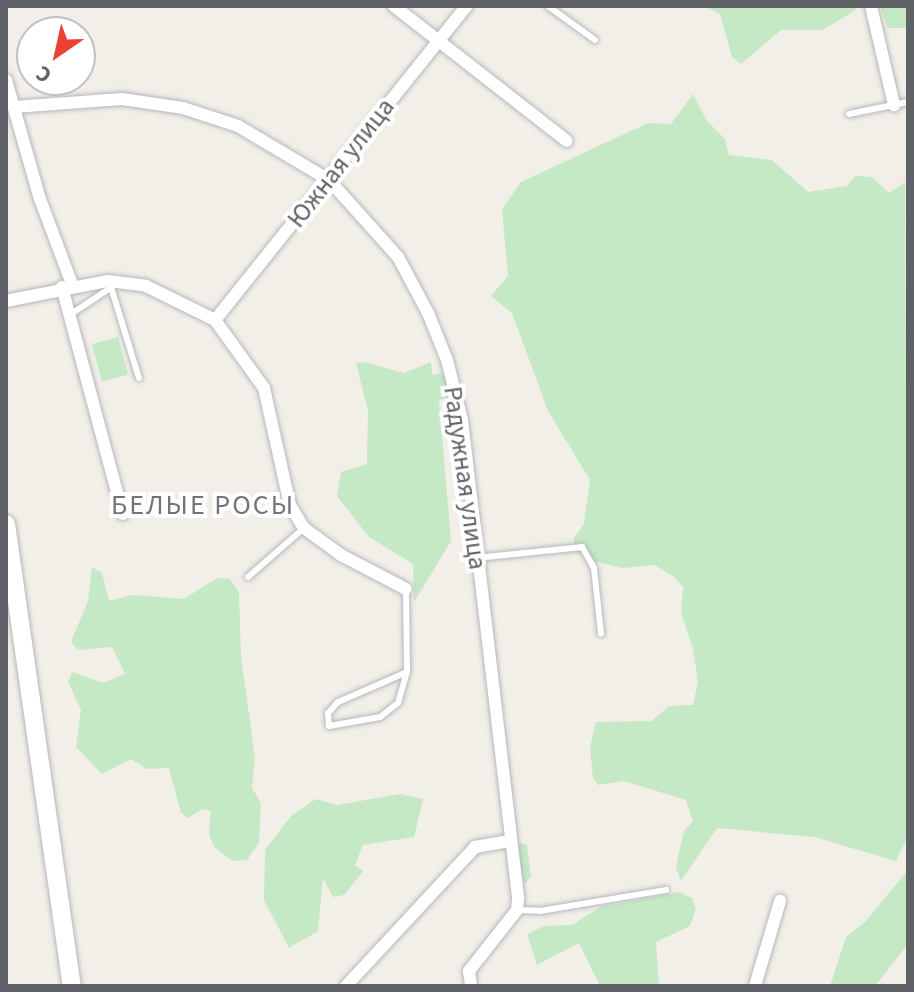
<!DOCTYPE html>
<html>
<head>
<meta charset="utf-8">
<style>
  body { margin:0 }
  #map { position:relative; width:914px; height:992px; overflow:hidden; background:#f1efe8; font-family:"Source Sans 3",sans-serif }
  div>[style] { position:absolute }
  .green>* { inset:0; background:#c5e8c5; transform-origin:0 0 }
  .roads { filter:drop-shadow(0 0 2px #b5b8bc) drop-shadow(0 0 2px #b5b8bc) }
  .lane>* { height:6px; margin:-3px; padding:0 3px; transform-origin:3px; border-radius:3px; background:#fff }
  .street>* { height:12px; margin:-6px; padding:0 6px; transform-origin:6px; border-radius:6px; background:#fff }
  .secondary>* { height:18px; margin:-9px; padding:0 9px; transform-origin:9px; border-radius:9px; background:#fff }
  span { translate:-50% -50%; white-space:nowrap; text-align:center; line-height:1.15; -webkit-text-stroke:8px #fff; paint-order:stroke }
  .street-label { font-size:26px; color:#5f6368 }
  .neighbourhood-label { font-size:28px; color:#70757a; letter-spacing:2px }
  .frame { position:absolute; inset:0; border:8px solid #5f6368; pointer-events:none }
  .north { position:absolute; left:16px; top:16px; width:80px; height:80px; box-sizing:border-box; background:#fff; border:2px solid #bfc1c3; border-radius:50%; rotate:214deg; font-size:22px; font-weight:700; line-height:32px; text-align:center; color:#5f6368 }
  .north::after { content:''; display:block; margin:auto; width:28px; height:36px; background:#ea4335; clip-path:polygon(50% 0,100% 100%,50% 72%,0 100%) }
</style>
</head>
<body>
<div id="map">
  <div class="green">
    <div style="clip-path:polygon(704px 6px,854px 6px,856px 10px,822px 30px,781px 30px,741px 64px,732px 57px,720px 14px)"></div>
    <div style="clip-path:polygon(880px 6px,908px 6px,908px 28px,888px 28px)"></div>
    <div style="clip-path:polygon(693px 94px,707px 121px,725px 139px,729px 155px,772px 160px,808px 192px,847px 186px,855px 176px,872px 177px,889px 193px,905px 182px,908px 836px,896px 861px,814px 837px,717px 828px,681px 881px,676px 867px,684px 831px,693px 821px,686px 800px,624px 781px,598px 785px,593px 778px,590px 747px,596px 722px,652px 721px,669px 706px,693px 705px,698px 682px,693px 649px,681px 613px,683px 587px,674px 577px,655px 565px,622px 568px,590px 560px,573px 550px,574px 538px,584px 524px,590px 480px,548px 411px,512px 313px,491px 296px,508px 276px,502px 209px,521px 182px,648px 123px,671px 124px)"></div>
    <div style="left:118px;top:337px;width:39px;height:27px;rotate:75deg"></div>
    <div style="clip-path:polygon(364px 362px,404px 373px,431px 362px,432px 375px,444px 372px,452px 397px,439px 400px,451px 541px,414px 602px,413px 564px,369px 537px,337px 496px,341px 472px,367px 464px,368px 411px,356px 363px)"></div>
    <div style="clip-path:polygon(92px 567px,102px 573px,109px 601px,132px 595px,184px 599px,217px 578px,230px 579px,239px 593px,241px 658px,255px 757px,252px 788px,261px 803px,259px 843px,247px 860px,233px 861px,214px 847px,209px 834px,211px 811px,202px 809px,188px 818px,181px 813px,169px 768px,147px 769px,131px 759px,102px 774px,76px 747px,81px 710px,68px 682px,72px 672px,103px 683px,125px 674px,112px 647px,78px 650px,71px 642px,88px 601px)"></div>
    <div style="clip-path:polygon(400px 794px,423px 799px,414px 837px,363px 845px,355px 865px,363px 871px,344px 895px,333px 897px,323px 878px,318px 931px,289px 948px,264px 900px,265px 850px,291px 816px,316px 799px,337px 805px)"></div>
    <div style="clip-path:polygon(512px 841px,527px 845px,531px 876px,525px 884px)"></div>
    <div style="clip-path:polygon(908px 870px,908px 944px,875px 986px,830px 986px,846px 937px,865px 922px)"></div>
    <div style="clip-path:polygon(679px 892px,692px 898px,696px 909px,690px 926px,656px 942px,659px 986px,600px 986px,579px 943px,537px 965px,527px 934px,544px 926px,572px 925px,600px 907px)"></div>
  </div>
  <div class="roads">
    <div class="lane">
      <div style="left:548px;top:6px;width:58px;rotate:35.9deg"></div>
      <div style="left:849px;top:114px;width:60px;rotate:-11.5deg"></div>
      <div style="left:111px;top:287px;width:95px;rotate:72.9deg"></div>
      <div style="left:71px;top:314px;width:49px;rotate:-33.4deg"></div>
      <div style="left:476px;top:558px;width:107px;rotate:-5.9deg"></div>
      <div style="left:582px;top:547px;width:24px;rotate:60deg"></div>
      <div style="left:594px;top:568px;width:66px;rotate:83.9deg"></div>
      <div style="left:248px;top:577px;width:74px;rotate:-41.2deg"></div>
      <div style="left:406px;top:589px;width:83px;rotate:89.3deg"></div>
      <div style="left:407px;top:672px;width:75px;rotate:156.5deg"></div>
      <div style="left:338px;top:702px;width:15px;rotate:132deg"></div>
      <div style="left:328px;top:713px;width:13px;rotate:86deg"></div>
      <div style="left:329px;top:726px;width:52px;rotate:-10deg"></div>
      <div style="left:380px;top:717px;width:23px;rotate:-38deg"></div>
      <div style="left:398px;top:703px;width:32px;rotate:-74deg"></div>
      <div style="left:517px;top:910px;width:23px;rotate:2deg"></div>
      <div style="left:540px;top:911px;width:128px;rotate:-9.5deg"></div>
    </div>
    <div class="street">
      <div style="left:394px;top:6px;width:219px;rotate:38deg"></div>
      <div style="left:871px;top:6px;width:102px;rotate:76.9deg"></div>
      <div style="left:6px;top:80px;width:124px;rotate:74.1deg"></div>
      <div style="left:40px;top:199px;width:91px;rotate:69.4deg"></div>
      <div style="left:14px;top:107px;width:108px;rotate:-4.2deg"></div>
      <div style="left:122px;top:99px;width:62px;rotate:8.4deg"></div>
      <div style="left:183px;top:108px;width:58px;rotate:18.1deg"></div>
      <div style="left:238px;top:126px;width:106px;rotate:30.7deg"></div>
      <div style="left:329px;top:180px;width:103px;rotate:48.1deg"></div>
      <div style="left:398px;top:257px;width:64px;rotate:61.8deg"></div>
      <div style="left:428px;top:313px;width:51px;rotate:68deg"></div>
      <div style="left:447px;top:360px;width:62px;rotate:76deg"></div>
      <div style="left:462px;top:420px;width:482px;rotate:83.3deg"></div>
      <div style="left:518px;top:899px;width:11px;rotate:95deg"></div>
      <div style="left:517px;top:910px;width:78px;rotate:128.2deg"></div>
      <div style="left:469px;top:971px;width:15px;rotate:82deg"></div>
      <div style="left:62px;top:287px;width:235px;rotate:75deg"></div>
      <div style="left:6px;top:301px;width:104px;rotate:-11.1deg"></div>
      <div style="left:108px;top:281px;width:38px;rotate:7deg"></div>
      <div style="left:146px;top:286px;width:77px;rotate:26.2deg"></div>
      <div style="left:215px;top:320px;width:84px;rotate:54.2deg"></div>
      <div style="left:264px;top:388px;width:120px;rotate:77.5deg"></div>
      <div style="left:290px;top:505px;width:27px;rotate:59deg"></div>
      <div style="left:304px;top:528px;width:46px;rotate:36.1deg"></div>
      <div style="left:341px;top:555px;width:73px;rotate:27.6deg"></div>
      <div style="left:215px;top:320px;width:403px;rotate:-51.3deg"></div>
      <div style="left:346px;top:986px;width:190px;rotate:-47.1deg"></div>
      <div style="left:475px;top:847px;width:36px;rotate:-10deg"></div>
      <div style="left:755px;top:986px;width:89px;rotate:-73.6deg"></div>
    </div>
    <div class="secondary">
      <div style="left:6px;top:524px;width:467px;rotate:81.9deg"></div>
    </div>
  </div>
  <div class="street-label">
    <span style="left:341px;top:163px;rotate:-52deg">Южная улица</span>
    <span style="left:465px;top:478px;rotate:82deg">Радужная улица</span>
  </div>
  <div class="neighbourhood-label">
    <span style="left:203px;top:505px">БЕЛЫЕ РОСЫ</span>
  </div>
  <div class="frame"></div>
  <div class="north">С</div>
</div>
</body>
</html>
